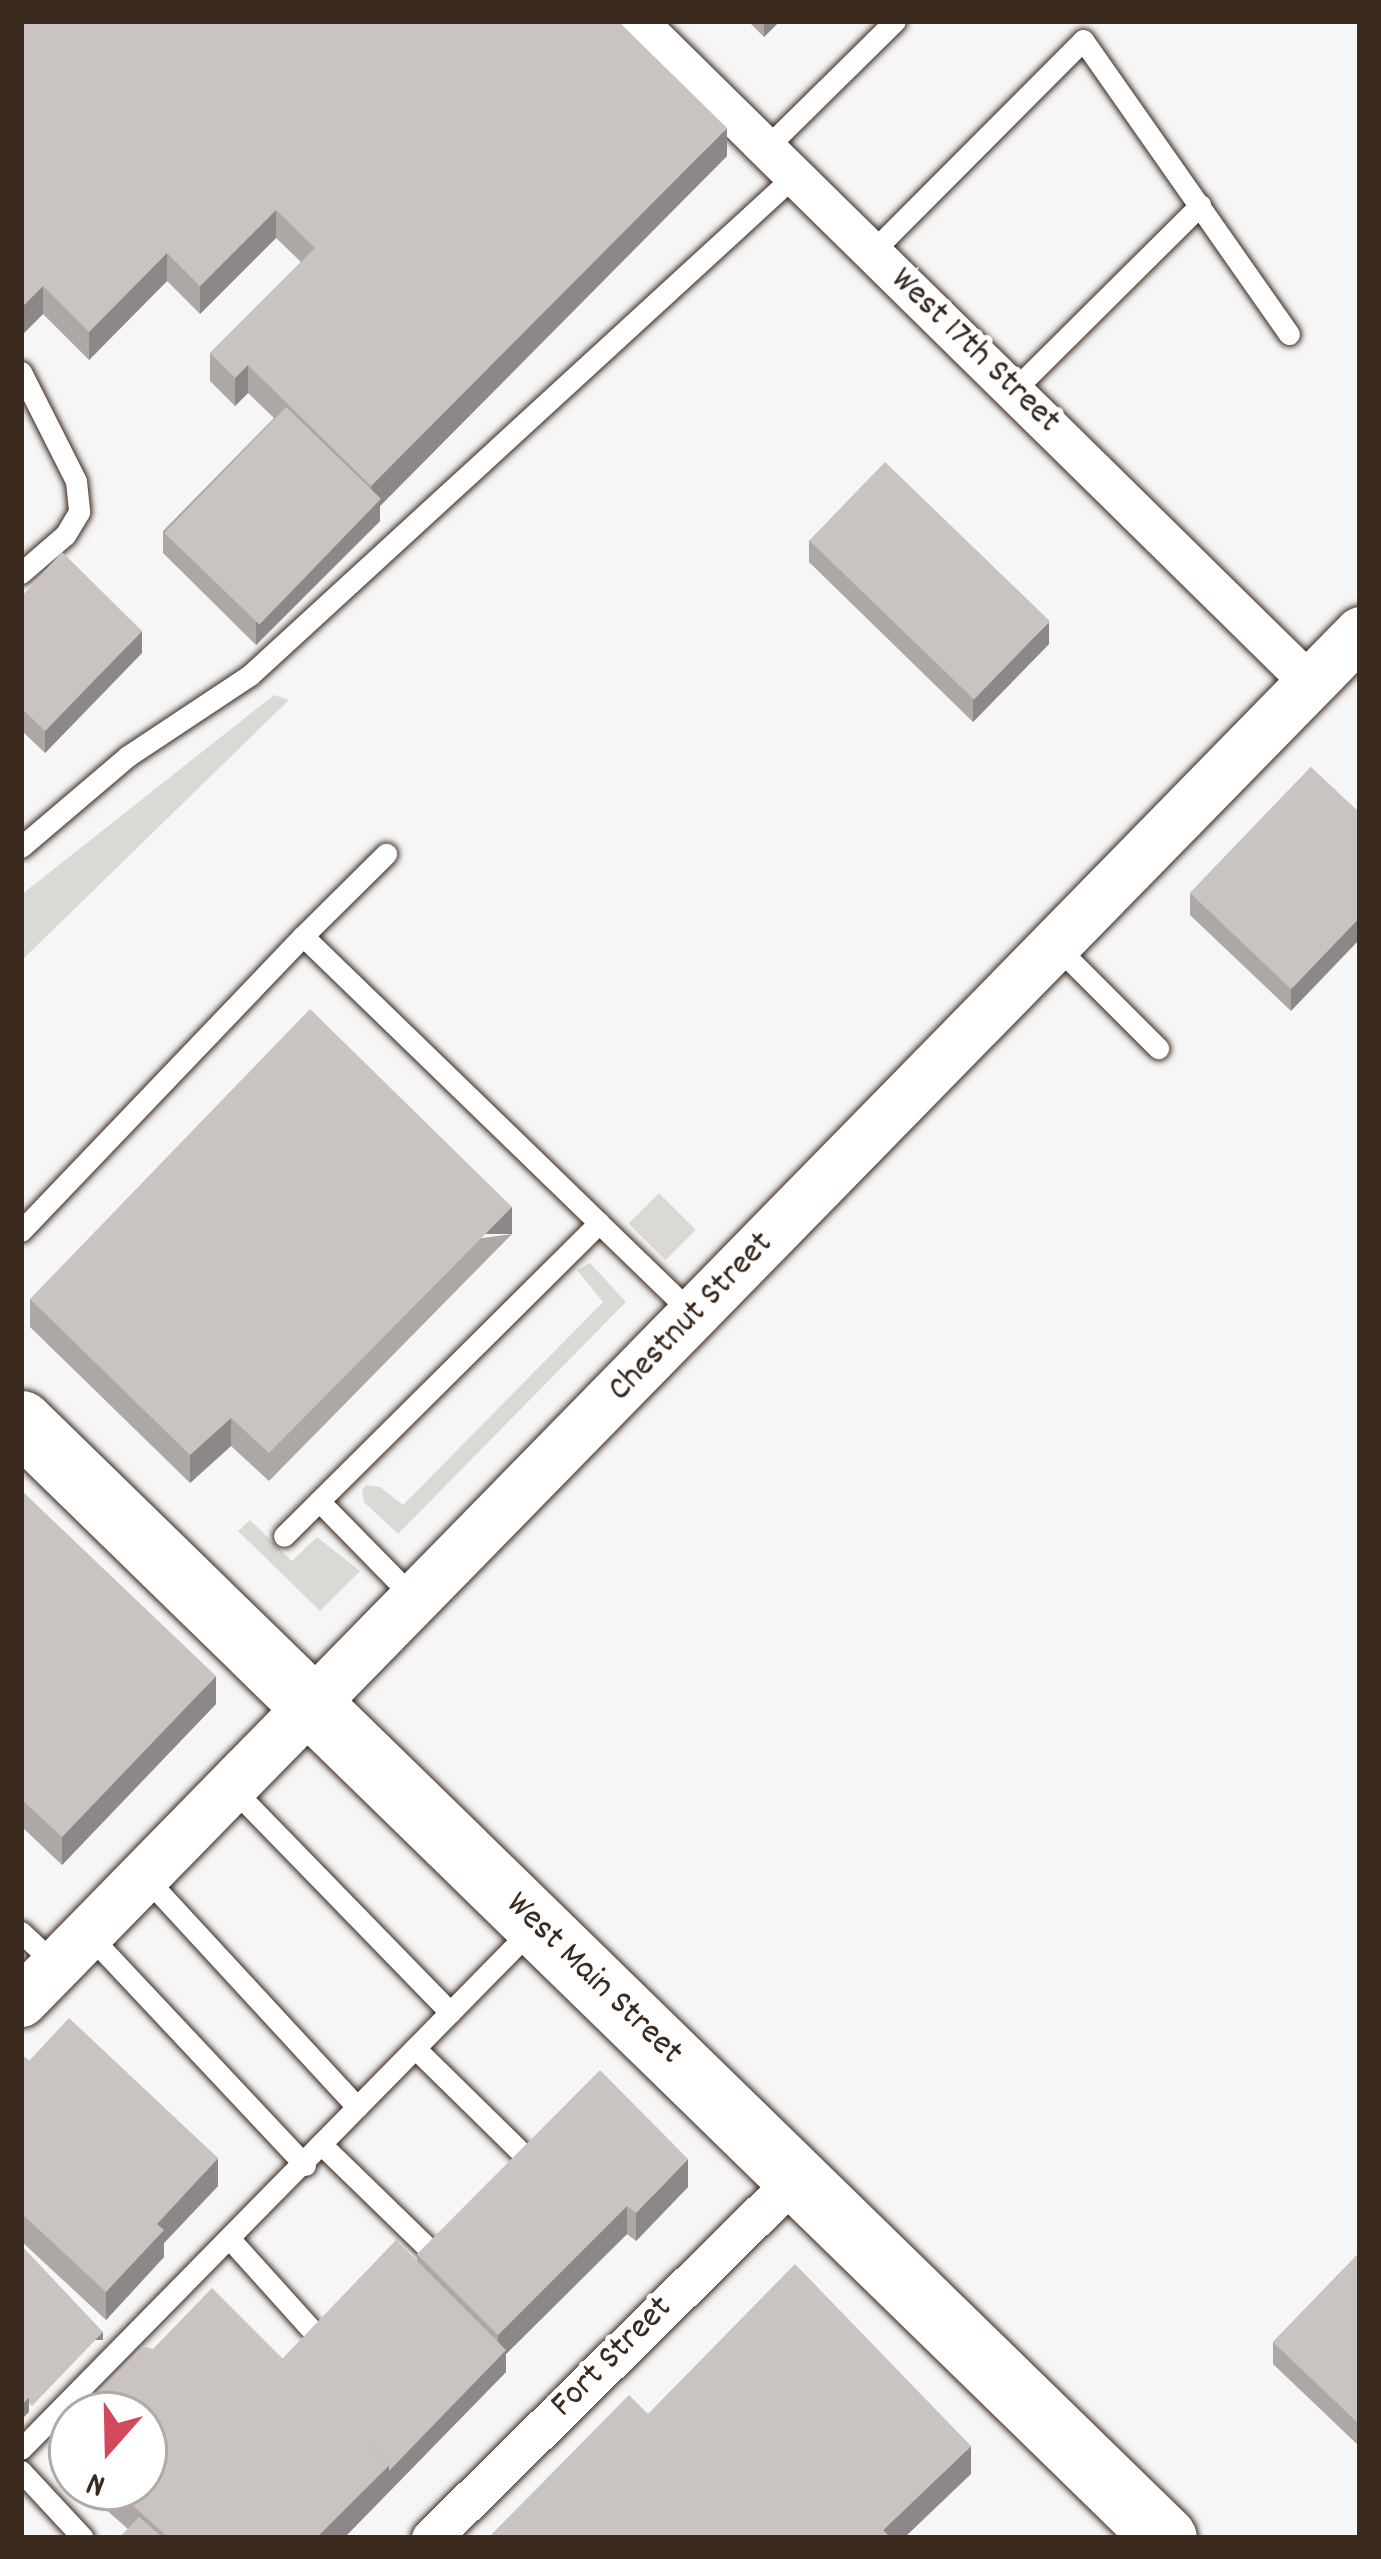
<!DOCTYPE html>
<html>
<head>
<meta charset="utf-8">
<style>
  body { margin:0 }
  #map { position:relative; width:1381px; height:2559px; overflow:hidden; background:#f7f6f6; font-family:Dekko,sans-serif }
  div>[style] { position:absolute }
  .green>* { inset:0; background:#dbd9d6; transform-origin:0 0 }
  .roads { filter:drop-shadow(0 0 3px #3b2a1e) drop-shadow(0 0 3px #3b2a1e) }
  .service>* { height:21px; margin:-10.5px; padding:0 10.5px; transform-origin:10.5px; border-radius:10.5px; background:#fff }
  .minor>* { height:39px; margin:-19.5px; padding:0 19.5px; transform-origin:19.5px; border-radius:19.5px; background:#fff }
  .tertiary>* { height:51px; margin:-25.5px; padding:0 25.5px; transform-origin:25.5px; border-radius:25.5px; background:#fff }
  .primary>* { height:63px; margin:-31.5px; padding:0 31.5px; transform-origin:31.5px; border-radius:31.5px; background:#fff }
  .wall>* { inset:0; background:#ada8a6 }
  .shaded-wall>* { inset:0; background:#8d8887; transform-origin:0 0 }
  .building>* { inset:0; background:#c9c3c1; transform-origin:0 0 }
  span { translate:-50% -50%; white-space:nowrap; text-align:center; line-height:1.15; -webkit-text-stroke:10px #fff; paint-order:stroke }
  .street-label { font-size:36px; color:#3b2a1e }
  .frame { position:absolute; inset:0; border:24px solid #3b2a1e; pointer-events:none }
  .north { position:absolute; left:48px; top:2391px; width:120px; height:120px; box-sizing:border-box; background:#fff; border:3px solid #b1aaa5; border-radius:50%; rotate:200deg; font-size:33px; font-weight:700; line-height:48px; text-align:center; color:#3b2a1e }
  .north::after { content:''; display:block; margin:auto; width:42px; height:54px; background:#d1495b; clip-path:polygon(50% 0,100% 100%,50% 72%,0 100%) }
</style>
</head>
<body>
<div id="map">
  <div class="green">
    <div style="clip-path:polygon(274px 695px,289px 700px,21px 961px,21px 895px)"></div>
    <div style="left:659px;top:1193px;width:52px;height:43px;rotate:45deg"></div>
    <div style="clip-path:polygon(590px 1263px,626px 1302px,398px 1534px,364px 1502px,362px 1490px,366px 1485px,380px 1487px,403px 1505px,603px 1302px,577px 1270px)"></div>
    <div style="clip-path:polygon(250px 1520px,292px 1561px,317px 1537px,360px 1571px,320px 1611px,238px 1531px)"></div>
  </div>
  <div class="roads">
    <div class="service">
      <div style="left:766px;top:148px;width:181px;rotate:-44.6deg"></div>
      <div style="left:872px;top:252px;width:299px;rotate:-45.1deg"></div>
      <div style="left:1083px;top:40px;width:359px;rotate:55deg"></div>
      <div style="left:21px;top:372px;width:122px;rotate:63.2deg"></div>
      <div style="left:76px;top:481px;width:31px;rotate:84deg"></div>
      <div style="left:79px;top:512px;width:27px;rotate:121deg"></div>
      <div style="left:65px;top:535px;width:58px;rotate:139.2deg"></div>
      <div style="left:1013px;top:391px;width:264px;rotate:-44.8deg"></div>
      <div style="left:21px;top:847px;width:140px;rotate:-40.4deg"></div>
      <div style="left:128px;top:756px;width:146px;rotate:-33.6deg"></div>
      <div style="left:250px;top:675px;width:738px;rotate:-42.53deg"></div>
      <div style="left:303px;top:936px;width:117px;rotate:-44.7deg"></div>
      <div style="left:1055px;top:945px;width:146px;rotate:45deg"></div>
      <div style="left:599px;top:1223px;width:131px;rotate:44.1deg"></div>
      <div style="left:21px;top:1231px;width:408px;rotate:-46.3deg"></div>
      <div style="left:303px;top:936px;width:412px;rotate:44.1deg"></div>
      <div style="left:599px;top:1223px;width:444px;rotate:135.2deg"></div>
      <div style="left:319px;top:1501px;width:137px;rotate:45.6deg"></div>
      <div style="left:232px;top:1788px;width:313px;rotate:45.8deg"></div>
      <div style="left:145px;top:1877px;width:313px;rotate:47.3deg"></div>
      <div style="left:21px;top:1932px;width:48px;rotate:43.3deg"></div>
      <div style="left:88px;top:1934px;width:317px;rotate:46.8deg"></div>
      <div style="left:415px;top:2048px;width:150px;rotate:44.5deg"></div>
      <div style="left:321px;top:2144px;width:149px;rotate:44.2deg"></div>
      <div style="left:229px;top:2238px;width:120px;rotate:48deg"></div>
      <div style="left:21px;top:2449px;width:730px;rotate:-45.5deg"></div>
      <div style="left:21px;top:2471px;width:91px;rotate:47.2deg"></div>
    </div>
    <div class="minor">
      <div style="left:637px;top:21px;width:944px;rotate:44.53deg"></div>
      <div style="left:431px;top:2538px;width:513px;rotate:-44.6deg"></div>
    </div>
    <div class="tertiary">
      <div style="left:21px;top:2001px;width:1915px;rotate:-45.63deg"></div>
    </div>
    <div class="primary">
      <div style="left:21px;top:1422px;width:1598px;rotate:44.29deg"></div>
    </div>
  </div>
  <div class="wall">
    <div style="clip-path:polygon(21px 21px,727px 156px,380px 506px,380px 521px,256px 645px,163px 553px,163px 531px,274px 418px,248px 393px,235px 406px,210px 381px,210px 353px,301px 262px,276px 238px,200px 314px,167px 281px,89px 360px,43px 314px,21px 336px)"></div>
    <div style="clip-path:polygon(748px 21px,780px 21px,764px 37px)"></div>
    <div style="clip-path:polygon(809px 540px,1049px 644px,973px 722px,809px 562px)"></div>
    <div style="clip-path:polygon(21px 597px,142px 653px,45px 753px,21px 730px)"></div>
    <div style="clip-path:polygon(1311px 767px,1291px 1011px,1190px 915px,1190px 893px)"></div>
    <div style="clip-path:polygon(512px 1234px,269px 1481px,231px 1446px,190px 1483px,30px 1327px,30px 1299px)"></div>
    <div style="clip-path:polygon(21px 1490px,216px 1704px,62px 1865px,21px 1826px)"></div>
    <div style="clip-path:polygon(21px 2055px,218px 2186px,164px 2243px,164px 2257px,106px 2320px,21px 2241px)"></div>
    <div style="clip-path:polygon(688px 2187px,636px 2241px,627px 2234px,506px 2354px,506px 2372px,344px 2538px,119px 2538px,128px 2529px,80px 2487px,144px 2487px,153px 2349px,283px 2359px,417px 2261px,417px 2254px)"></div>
    <div style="clip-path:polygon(1360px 2252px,1360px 2447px,1273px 2364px,1273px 2342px)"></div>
    <div style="clip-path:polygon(72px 2421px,72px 2480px,56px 2466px,56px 2438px)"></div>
  </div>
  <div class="shaded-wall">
    <div style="clip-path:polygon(764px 21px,780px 21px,764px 37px)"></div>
    <div style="clip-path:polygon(727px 128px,727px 156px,380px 506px,380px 521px,256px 645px,256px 623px,371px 508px,371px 486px)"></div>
    <div style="clip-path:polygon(276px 210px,276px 238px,200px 314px,200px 286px)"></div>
    <div style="clip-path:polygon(167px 253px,167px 281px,89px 360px,89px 332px)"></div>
    <div style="clip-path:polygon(43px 286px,43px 314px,21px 336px,21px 308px)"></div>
    <div style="clip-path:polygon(248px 365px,248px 393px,235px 406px,235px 378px)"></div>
    <div style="clip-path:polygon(1049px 622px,1049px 644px,973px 722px,973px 700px)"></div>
    <div style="clip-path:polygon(142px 631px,142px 653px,45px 753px,45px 731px)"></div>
    <div style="clip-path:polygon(1360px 917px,1360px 939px,1291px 1011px,1291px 989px)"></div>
    <div style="left:512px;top:1207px;width:27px;height:346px;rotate:90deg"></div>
    <div style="clip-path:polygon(231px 1418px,231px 1446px,190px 1483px,190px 1455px)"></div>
    <div style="clip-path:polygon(216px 1676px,216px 1704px,62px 1865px,62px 1837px)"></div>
    <div style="clip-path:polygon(218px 2158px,218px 2186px,164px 2243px,164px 2257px,106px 2320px,106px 2292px,157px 2224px)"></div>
    <div style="clip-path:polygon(688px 2159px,688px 2187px,636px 2241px,636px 2213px)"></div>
    <div style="clip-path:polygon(627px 2206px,627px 2234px,506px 2354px,506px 2372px,344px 2538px,316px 2538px,498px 2359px,498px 2335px)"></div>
    <div style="left:103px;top:2332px;width:8px;height:103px;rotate:90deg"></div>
    <div style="clip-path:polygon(29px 2397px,29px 2412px,21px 2420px,21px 2405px)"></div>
    <div style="clip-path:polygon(971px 2446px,971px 2474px,904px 2538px,883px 2538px,883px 2530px)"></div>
  </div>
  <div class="building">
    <div style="clip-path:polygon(21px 21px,618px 21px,727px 128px,371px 486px,248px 365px,235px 378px,210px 353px,315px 248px,276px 210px,200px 286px,167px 253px,89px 332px,43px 286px,21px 308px)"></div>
    <div style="left:286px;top:407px;width:132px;height:175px;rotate:44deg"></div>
    <div style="left:885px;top:462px;width:229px;height:109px;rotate:44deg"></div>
    <div style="clip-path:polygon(62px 552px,142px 631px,45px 731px,21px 708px,21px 597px)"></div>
    <div style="clip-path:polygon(1311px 767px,1360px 813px,1360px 917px,1291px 989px,1190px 893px)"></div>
    <div style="clip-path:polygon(310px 1009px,512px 1207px,269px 1453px,231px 1418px,190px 1455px,30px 1299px)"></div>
    <div style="clip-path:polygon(21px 1490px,216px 1676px,62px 1837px,21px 1799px)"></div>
    <div style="clip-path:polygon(69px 2018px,218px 2158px,157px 2224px,164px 2230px,106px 2292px,21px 2213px,21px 2055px,29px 2061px)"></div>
    <div style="clip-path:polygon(600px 2070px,688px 2159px,636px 2213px,627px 2206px,498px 2335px,417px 2254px)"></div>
    <div style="clip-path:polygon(396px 2240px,506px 2350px,389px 2471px,389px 2465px,282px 2359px)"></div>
    <div style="clip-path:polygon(21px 2245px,103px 2332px,32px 2406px,29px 2403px,29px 2397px,21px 2390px)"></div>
    <div style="clip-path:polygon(1360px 2252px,1360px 2425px,1273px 2342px)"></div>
    <div style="clip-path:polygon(795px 2264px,971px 2446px,883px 2530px,891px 2538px,488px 2538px,629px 2395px,648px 2414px)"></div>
    <div style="clip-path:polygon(212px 2288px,389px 2465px,316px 2538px,169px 2538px,112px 2487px,144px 2487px,144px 2415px,78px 2415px,143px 2346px,153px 2349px)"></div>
    <div style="clip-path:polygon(21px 2390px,29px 2397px,21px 2405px)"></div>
    <div style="clip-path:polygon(72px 2421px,72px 2452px,56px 2438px)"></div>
    <div style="clip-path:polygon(139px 2517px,163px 2538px,119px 2538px)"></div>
  </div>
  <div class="street-label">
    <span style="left:974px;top:352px;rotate:44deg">West 17th Street</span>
    <span style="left:692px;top:1318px;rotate:-46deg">Chestnut Street</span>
    <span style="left:593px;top:1980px;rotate:44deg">West Main Street</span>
    <span style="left:613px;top:2358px;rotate:-45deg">Fort Street</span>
  </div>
  <div class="frame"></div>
  <div class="north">N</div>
</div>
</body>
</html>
